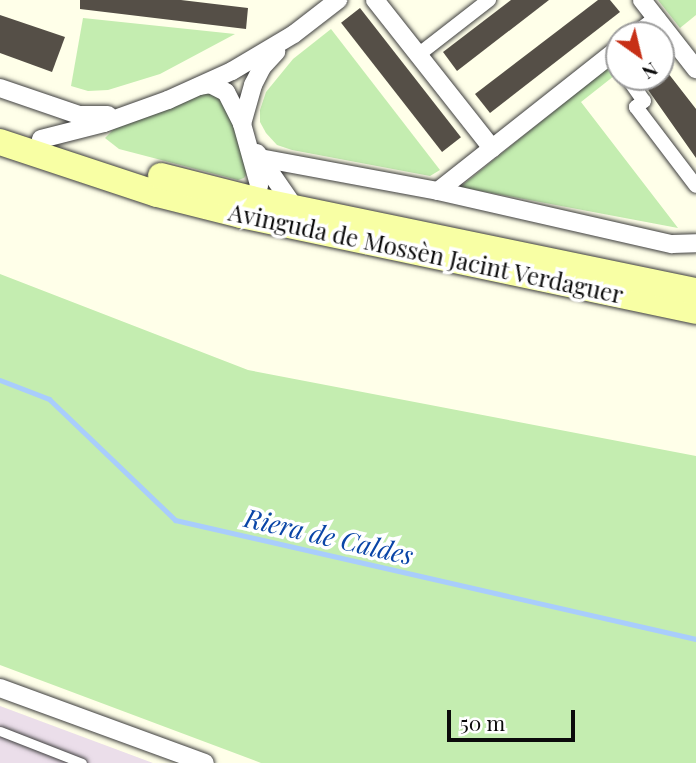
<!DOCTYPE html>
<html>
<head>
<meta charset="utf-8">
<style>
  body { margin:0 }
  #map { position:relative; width:696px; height:763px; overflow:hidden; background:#ffffe9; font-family:"Playfair Display",serif }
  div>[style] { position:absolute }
  .industrial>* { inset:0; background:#ebdeea }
  .green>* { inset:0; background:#c4edb0 }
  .stream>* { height:5px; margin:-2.5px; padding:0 2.5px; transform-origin:2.5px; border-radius:2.5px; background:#a9cdfc }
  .building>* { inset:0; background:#554f47; transform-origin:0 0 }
  .roads { filter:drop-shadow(0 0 2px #3e3e3e) drop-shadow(0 0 2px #3e3e3e) }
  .service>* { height:9px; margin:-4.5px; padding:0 4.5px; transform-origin:4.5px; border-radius:4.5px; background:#fff }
  .pedestrian>* { height:14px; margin:-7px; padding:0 7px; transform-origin:7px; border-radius:7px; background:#fff }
  .minor>* { height:18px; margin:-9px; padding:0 9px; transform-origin:9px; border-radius:9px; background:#fff }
  .secondary>* { height:26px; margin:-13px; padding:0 13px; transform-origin:13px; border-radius:13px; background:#f8ffa4 }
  span { translate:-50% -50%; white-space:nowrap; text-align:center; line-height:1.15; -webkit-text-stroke:7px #fff; paint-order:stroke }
  .street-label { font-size:24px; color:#0b0b0b }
  .water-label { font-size:26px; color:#0a45a7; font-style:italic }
  .north { position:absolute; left:605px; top:21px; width:70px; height:70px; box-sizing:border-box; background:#fff; border:2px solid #9d9d9d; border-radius:50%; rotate:146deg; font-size:19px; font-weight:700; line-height:28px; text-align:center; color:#0b0b0b }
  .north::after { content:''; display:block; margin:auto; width:24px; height:32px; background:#c73017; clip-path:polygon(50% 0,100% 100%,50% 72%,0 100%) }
  .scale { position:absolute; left:447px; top:710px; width:128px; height:32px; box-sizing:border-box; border:4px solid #0b0b0b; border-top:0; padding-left:9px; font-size:21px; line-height:24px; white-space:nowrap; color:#0b0b0b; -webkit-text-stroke:5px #fff; paint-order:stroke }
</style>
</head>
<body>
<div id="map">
  <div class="industrial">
    <div style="clip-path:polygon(0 706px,153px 763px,0 763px)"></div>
  </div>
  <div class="green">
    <div style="clip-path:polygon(658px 0,696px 0,696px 15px,680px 28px)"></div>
    <div style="clip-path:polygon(83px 18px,235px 34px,160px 74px,108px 90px,88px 91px,71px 86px)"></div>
    <div style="clip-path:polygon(331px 29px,440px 170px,430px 176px,292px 150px,277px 145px,266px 133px,260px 122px,260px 110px,266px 92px,293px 59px)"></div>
    <div style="clip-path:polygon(619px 59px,619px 72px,581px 102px,678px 228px,460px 187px)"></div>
    <div style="clip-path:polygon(209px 90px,217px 92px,234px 125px,247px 173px,244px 178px,238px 180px,119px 149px,105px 138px,117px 126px)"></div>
    <div style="clip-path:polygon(0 274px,248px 370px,696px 456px,696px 763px,261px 763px,0 665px)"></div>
  </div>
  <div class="stream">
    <div style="left:0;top:380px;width:53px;rotate:21.2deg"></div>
    <div style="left:49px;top:399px;width:175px;rotate:43.8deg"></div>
    <div style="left:175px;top:520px;width:534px;rotate:12.87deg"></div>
  </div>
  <div class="building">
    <div style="clip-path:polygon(80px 0,181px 0,248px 8px,246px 29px,80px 9px)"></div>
    <div style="clip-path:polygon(511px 0,549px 0,457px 71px,443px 52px)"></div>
    <div style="clip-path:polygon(598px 0,610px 0,620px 12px,490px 113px,475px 94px)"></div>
    <div style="left:360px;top:8px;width:164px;height:24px;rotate:52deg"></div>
    <div style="clip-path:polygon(0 15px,65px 37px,52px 72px,0 53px)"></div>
    <div style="clip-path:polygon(661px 64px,696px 109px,696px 158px,639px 77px,661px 77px)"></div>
  </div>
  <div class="roads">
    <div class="service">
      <div style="left:0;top:731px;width:88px;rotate:21.3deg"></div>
    </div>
    <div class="pedestrian">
      <div style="left:418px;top:55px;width:90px;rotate:-37.8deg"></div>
      <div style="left:627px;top:77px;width:29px;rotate:55deg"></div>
      <div style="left:644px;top:101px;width:10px;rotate:143deg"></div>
      <div style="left:636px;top:107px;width:99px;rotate:52.8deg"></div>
    </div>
    <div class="minor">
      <div style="left:375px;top:0;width:189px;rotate:51.7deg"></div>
      <div style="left:642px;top:0;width:88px;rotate:52deg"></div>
      <div style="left:636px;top:35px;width:26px;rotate:-37deg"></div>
      <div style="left:200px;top:86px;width:10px;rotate:-11deg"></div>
      <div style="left:210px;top:84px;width:18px;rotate:27deg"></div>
      <div style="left:226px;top:92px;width:36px;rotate:63deg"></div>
      <div style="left:242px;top:124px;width:63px;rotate:74.4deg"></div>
      <div style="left:259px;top:185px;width:10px;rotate:101deg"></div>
      <div style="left:257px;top:195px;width:16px;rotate:150deg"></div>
      <div style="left:0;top:88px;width:83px;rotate:18.9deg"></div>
      <div style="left:79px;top:115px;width:29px"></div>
      <div style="left:242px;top:124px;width:41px;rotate:-74.2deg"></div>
      <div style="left:253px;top:85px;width:20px;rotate:-63deg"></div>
      <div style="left:262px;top:67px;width:21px;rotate:-47deg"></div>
      <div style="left:41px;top:139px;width:65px;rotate:-14.3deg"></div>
      <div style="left:104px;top:123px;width:68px;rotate:-19.8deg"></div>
      <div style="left:168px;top:100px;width:70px;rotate:-24.4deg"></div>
      <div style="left:232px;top:71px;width:72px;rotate:-30.8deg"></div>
      <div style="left:294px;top:34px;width:56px;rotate:-37.7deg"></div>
      <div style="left:257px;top:153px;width:67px;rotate:55.4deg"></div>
      <div style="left:260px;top:158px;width:181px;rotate:10.5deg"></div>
      <div style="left:438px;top:191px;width:240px;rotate:12.8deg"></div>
      <div style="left:672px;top:244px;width:24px;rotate:-2deg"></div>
      <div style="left:438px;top:191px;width:231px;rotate:-38.3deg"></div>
      <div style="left:0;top:688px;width:218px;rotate:20.1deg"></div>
    </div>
    <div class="secondary">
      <div style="left:0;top:142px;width:165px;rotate:18.3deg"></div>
      <div style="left:157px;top:194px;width:87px;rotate:14deg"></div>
      <div style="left:241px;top:215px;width:465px;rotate:11.9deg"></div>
      <div style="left:161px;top:176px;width:93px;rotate:14.3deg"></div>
      <div style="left:251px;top:199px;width:454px;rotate:11.7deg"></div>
    </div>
  </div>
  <div class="street-label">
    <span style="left:426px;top:253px;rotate:12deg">Avinguda de Mossèn Jacint Verdaguer</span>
  </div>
  <div class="water-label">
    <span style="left:329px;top:536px;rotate:13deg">Riera de Caldes</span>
  </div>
  <div class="north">N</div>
  <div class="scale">50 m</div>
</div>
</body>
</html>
